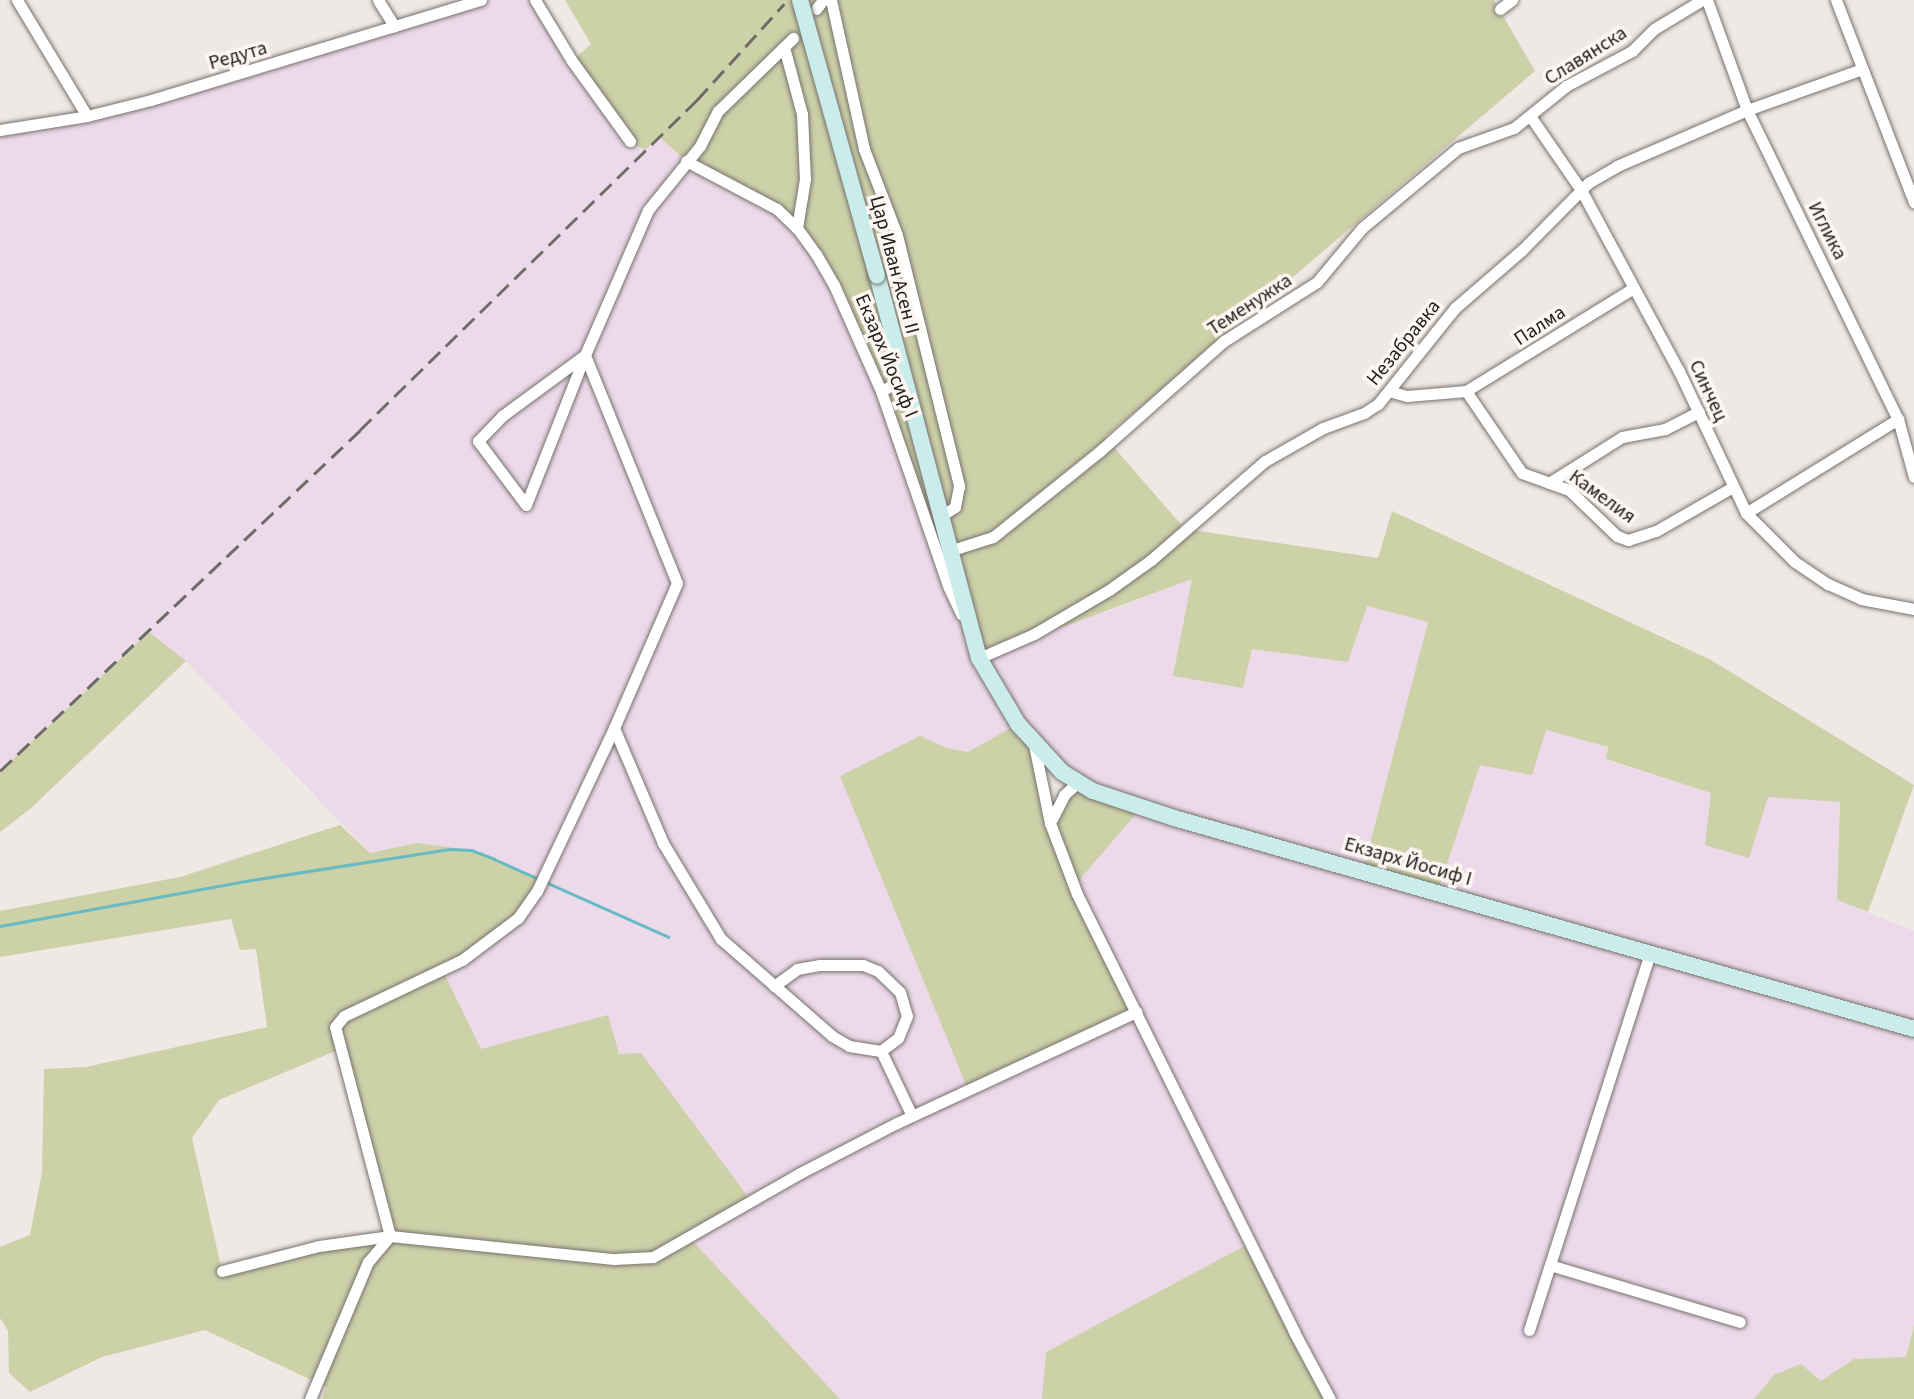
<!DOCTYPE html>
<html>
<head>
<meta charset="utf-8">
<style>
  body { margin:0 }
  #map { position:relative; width:1914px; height:1399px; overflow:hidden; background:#efe9e5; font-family:"Source Sans 3",sans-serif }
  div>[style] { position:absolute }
  .industrial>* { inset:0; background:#ecdaea }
  .green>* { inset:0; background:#ccd1a8 }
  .stream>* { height:3px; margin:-1.5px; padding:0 1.5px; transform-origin:1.5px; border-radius:1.5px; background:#67bac3 }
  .roads { filter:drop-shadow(0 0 2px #78726f) drop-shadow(0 0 2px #78726f) }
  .minor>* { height:11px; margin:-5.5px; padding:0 5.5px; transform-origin:5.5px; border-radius:5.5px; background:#fff }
  .secondary>* { height:16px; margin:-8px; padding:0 8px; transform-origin:8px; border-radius:8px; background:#caeceb }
  .rail>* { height:3px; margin-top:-1.5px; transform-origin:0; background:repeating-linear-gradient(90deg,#6e6b68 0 16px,transparent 0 24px) }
  .bridges { filter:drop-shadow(0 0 2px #78726f) drop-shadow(0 0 2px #78726f) }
  .secondary-bridge>* { height:16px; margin:-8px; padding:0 8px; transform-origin:8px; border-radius:8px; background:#caeceb }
  span { translate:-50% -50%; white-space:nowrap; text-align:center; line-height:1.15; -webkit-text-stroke:7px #fdf6f3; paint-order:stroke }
  .street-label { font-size:20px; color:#22201e }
</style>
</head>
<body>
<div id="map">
  <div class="industrial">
    <div style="clip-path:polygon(evenodd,481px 0,535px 0,572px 61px,686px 161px,777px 209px,1105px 613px,1193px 578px,1174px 676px,1243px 688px,1252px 649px,1348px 662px,1367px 606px,1428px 622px,1363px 870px,1438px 890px,1480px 764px,1546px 730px,1608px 747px,1606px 760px,1712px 793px,1749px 858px,1767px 797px,1840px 802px,1837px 900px,1914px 931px,1914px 1325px,1906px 1357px,1854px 1359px,1821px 1381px,1774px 1375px,1754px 1399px,1330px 1399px,1249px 1244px,1046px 1352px,1042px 1399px,840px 1399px,690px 1238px,613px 1037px,481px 1049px,443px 971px,471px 850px,417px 843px,370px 853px,186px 661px,149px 632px,0 771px,0 130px,87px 116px,481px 0,920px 736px,947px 748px,968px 752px,1046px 759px,1140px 808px,1074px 886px,920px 736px)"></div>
  </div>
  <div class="green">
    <div style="clip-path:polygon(565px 0,1494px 0,1535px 71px,1105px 437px,1185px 529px,1378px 558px,1392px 511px,1711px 660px,1914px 785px,1868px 912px,1837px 900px,1840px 802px,1768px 797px,1749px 858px,1705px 845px,1711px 793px,1606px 759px,1608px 747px,1546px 730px,1532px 775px,1480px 765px,1438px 891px,1363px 870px,1428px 622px,1367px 606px,1348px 662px,1252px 649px,1243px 688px,1173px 676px,1192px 579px,979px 658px,834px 285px,777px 209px,686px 161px,659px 137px,645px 150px,630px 141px,572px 61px,591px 44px)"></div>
    <div style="clip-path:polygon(149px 632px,186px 661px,30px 809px,0 832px,0 771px)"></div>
    <div style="clip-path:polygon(1018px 724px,1034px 745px,1050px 821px,1077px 783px,1141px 808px,1074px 886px,1136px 1012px,968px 1090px,840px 776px,920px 736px,947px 748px,968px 752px)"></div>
    <div style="clip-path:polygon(evenodd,340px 825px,370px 853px,417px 843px,471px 850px,542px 879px,529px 906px,443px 971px,481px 1049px,608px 1015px,619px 1054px,641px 1053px,752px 1202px,690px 1238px,840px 1399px,322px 1399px,326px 1387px,205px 1330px,102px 1357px,30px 1392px,9px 1373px,8px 1331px,0 1318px,0 1247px,30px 1235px,42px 1172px,44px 1069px,86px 1067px,267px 1027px,256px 949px,240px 950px,231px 919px,0 957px,0 911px,180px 877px,340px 825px,340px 1049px,389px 1236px,222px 1271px,192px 1138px,219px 1100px,340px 1049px)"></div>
    <div style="clip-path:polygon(1250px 1243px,1330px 1399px,1042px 1399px,1046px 1352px)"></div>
    <div style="clip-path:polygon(1914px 1325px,1914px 1399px,1754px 1399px,1774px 1375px,1801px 1364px,1821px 1381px,1854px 1359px,1906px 1357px)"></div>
  </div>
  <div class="stream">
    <div style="left:0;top:926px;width:255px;rotate:-10.4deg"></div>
    <div style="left:251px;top:880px;width:201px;rotate:-8.9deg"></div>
    <div style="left:450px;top:849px;width:21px;rotate:3deg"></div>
    <div style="left:471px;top:850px;width:25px;rotate:21deg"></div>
    <div style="left:494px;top:859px;width:191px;rotate:24.1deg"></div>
  </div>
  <div class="roads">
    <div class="minor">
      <div style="left:17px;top:0;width:135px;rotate:58.9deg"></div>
      <div style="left:378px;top:0;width:31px;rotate:58deg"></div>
      <div style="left:535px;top:0;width:71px;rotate:58.8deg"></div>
      <div style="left:572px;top:61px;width:99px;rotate:54.1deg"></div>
      <div style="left:831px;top:0;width:153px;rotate:77.5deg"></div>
      <div style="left:864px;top:149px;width:92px;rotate:69deg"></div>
      <div style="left:897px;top:235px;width:259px;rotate:76.1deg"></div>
      <div style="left:959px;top:486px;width:21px;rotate:101deg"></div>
      <div style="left:955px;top:507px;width:17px;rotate:147deg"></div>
      <div style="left:1707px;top:0;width:117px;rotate:70deg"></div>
      <div style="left:1747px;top:110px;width:344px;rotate:64deg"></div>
      <div style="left:1898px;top:419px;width:60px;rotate:74.6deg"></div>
      <div style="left:1836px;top:0;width:217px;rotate:68.9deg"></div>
      <div style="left:816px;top:9px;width:11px;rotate:-52deg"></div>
      <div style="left:1500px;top:9px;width:15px;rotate:-37deg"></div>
      <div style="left:784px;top:47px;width:69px;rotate:75deg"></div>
      <div style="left:802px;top:114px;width:65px;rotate:87.4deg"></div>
      <div style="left:805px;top:179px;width:50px;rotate:99.3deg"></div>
      <div style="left:1530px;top:116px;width:90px;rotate:55.4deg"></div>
      <div style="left:1581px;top:190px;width:206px;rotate:61.6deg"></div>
      <div style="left:1679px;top:371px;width:157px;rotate:64.7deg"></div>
      <div style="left:1746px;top:513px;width:69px;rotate:45deg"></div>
      <div style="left:1795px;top:562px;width:40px;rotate:34deg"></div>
      <div style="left:1828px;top:584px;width:36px;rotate:24deg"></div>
      <div style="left:1861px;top:599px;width:54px;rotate:10.7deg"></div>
      <div style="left:0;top:130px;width:88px;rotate:-9.1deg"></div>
      <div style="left:87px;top:116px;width:66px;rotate:-14deg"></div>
      <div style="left:151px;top:100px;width:345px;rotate:-16.9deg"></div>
      <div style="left:686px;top:161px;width:103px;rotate:27.8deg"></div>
      <div style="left:777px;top:209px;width:28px;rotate:44deg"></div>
      <div style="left:797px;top:228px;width:32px;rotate:54deg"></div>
      <div style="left:816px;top:254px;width:36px;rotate:60deg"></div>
      <div style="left:834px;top:285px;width:116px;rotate:66.1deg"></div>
      <div style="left:881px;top:391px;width:208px;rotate:71deg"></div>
      <div style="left:949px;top:588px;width:29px;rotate:65deg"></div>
      <div style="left:585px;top:355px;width:161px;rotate:111.5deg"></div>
      <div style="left:526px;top:505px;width:80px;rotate:-126.9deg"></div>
      <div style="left:478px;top:441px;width:35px;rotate:-46deg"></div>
      <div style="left:502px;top:416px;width:103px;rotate:-36.3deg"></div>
      <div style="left:881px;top:391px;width:26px;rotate:-28deg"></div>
      <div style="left:1389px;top:391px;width:19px;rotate:16deg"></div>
      <div style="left:1407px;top:396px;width:59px;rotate:-4.8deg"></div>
      <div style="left:1466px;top:391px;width:99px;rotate:55.7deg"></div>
      <div style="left:1522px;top:473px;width:50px;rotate:19.9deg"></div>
      <div style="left:1569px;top:490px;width:66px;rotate:43.8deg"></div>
      <div style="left:1617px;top:536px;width:12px;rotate:20deg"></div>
      <div style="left:1628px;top:540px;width:29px;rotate:-18deg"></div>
      <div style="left:1656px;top:531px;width:86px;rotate:-29.8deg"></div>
      <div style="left:1466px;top:391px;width:195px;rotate:-31.6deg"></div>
      <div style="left:1549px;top:483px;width:86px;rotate:-32.2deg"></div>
      <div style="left:1622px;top:437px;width:44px;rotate:-10.5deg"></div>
      <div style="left:1665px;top:429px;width:38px;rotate:-27deg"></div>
      <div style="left:1746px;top:513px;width:179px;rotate:-31.7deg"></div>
      <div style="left:949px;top:551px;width:46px;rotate:-17.7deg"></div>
      <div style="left:993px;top:537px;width:137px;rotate:-38.8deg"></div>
      <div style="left:1100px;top:451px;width:166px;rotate:-41.6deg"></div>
      <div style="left:1224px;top:341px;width:110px;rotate:-32.4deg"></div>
      <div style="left:1317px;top:282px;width:70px;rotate:-50.2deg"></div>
      <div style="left:1362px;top:228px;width:125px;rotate:-39.8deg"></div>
      <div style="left:1458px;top:148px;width:59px;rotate:-19.7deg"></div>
      <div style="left:1514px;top:128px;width:67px;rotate:-38.9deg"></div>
      <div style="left:1566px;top:86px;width:75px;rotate:-27.9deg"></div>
      <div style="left:1632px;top:51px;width:31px;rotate:-45deg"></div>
      <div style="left:1654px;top:29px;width:56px;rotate:-31.1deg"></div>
      <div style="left:979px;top:658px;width:60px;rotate:-23.6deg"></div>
      <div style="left:1034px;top:634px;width:87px;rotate:-30.4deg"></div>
      <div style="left:1109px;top:590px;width:52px;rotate:-35.5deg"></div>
      <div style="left:1151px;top:560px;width:151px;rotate:-41deg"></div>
      <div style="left:1265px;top:461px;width:67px;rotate:-29.6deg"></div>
      <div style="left:1323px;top:428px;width:44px;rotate:-20.1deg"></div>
      <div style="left:1364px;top:413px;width:17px;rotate:-33deg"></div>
      <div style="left:1378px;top:404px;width:123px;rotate:-51.3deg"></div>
      <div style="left:1455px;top:308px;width:89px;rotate:-40.9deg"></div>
      <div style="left:1522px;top:250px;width:94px;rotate:-45.4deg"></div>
      <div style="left:1588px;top:183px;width:34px;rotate:-30deg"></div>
      <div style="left:1617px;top:166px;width:142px;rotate:-23.3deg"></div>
      <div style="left:1747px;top:110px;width:122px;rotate:-19.6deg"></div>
      <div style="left:614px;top:728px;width:125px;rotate:66.9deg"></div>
      <div style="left:663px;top:843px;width:112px;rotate:58.9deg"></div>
      <div style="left:721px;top:939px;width:147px;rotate:41.1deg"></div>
      <div style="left:832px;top:1036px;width:20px;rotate:30deg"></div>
      <div style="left:849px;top:1046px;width:32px;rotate:9deg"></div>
      <div style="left:881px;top:1051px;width:72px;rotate:64.5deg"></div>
      <div style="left:1034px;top:745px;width:80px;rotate:78.4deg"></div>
      <div style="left:1050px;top:823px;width:76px;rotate:69.2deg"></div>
      <div style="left:1077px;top:894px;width:489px;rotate:63.6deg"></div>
      <div style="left:1294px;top:1332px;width:76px;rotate:61.8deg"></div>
      <div style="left:1052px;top:819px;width:27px;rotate:-63deg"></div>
      <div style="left:1064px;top:795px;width:18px;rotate:-43deg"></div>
      <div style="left:774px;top:986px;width:29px;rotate:-36deg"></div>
      <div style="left:797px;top:969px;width:22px;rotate:-10deg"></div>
      <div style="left:819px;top:965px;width:44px"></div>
      <div style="left:863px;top:965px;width:16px;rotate:22deg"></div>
      <div style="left:878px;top:971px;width:30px;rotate:44deg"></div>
      <div style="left:900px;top:992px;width:25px;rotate:74deg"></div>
      <div style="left:907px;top:1016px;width:24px;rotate:112deg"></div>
      <div style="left:898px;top:1038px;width:21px;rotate:143deg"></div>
      <div style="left:1550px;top:1265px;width:198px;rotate:16.7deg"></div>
      <div style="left:222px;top:1271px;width:100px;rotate:-14.5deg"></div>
      <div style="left:319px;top:1246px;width:72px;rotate:-8deg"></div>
      <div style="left:390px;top:1236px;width:216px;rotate:-104.7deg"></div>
      <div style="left:335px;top:1027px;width:14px;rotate:-51deg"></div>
      <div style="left:344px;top:1016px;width:131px;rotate:-25.4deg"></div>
      <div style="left:462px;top:960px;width:70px;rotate:-36.9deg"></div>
      <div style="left:518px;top:918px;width:33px;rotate:-55deg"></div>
      <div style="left:537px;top:891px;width:180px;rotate:-64.7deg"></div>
      <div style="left:614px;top:728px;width:158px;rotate:-66.5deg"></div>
      <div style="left:677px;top:583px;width:246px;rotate:-112deg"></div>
      <div style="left:585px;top:355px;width:158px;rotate:-66.5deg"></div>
      <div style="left:648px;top:210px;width:82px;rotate:-50.9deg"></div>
      <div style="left:700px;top:146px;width:39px;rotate:-63deg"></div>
      <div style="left:718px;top:111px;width:105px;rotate:-44.2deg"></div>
      <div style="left:1529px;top:1330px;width:396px;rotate:-72.2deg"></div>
      <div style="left:310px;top:1399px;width:149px;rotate:-67.1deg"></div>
      <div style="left:368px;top:1262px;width:34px;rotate:-50deg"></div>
      <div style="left:390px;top:1236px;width:225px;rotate:5.9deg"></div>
      <div style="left:614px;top:1259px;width:39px;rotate:-3deg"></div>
      <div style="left:653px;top:1257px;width:169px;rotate:-29.7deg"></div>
      <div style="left:800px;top:1173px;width:109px;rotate:-27.3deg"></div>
      <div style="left:897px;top:1123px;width:264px;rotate:-24.9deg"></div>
    </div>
    <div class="secondary">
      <div style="left:877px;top:275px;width:396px;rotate:75.1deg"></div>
      <div style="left:979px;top:658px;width:77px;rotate:59.4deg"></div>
      <div style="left:1018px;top:724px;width:65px;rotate:47.5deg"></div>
      <div style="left:1062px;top:772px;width:36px;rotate:32deg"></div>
      <div style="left:1093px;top:791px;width:85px;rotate:18.4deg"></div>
      <div style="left:1174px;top:818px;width:769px;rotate:15.91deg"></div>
    </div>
  </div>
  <div class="rail">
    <div style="left:0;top:771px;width:496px;rotate:-43.4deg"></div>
    <div style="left:360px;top:430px;width:472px;rotate:-44.4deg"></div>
    <div style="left:697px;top:100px;width:130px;rotate:-47.8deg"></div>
  </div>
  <div class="bridges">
    <div class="secondary-bridge">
      <div style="left:800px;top:0;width:286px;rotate:74.4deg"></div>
    </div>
  </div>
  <div class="street-label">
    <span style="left:238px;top:56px;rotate:-16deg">Редута</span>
    <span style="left:1586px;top:56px;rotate:-32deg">Славянска</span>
    <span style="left:1827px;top:231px;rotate:63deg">Иглика</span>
    <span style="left:894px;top:265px;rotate:75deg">Цар Иван Асен II</span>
    <span style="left:1250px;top:305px;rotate:-33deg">Теменужка</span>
    <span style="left:1540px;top:326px;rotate:-33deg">Палма</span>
    <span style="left:1404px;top:343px;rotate:-51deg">Незабравка</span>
    <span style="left:886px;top:356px;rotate:67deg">Екзарх Йосиф I</span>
    <span style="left:1708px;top:391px;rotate:65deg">Синчец</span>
    <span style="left:1602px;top:497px;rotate:36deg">Камелия</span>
    <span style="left:1408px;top:862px;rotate:16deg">Екзарх Йосиф I</span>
  </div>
</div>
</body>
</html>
